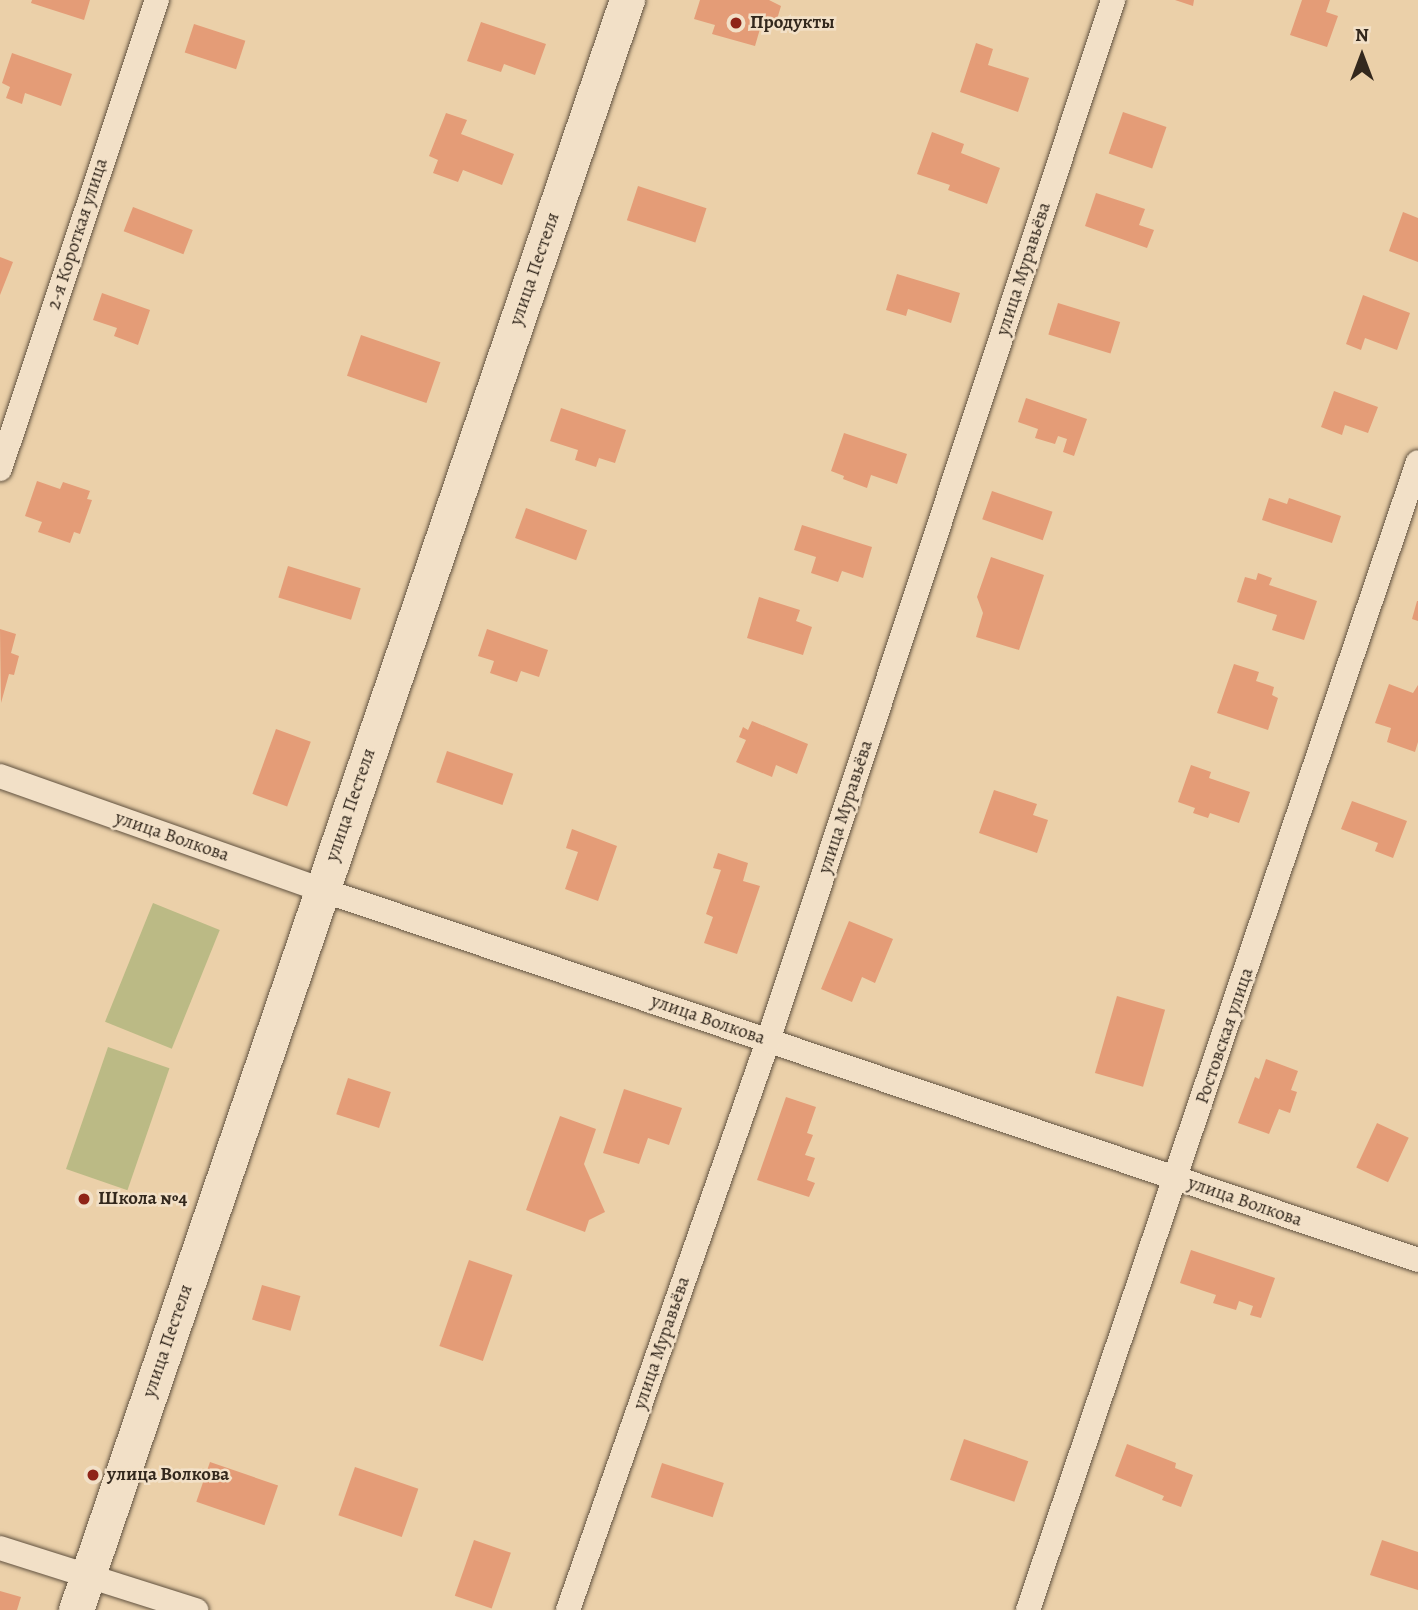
<!DOCTYPE html>
<html>
<head>
<meta charset="utf-8">
<style>
  body { margin:0 }
  #map { position:relative; width:1418px; height:1610px; overflow:hidden; background:#ebd0a9; font-family:Alegreya,serif }
  div>[style] { position:absolute }
  .green>* { inset:0; background:#bbba85; transform-origin:0 0 }
  .building>* { inset:0; background:#e49c77; transform-origin:0 0 }
  .roads { filter:drop-shadow(0 0 2px #615240) drop-shadow(0 0 2px #615240) }
  .street>* { height:24px; margin:-12px; padding:0 12px; transform-origin:12px; border-radius:12px; background:#f2e0c7 }
  .secondary>* { height:35px; margin:-17.5px; padding:0 17.5px; transform-origin:17.5px; border-radius:17.5px; background:#f2e0c7 }
  .dots>* { width:19px; height:19px; translate:-50% -50%; box-sizing:border-box; border:4px solid #f2e0c7; border-radius:50% }
  span { translate:-50% -50%; white-space:nowrap; text-align:center; line-height:1.15; -webkit-text-stroke:5px #f2e0c7; paint-order:stroke }
  .poi-label { font-size:19px; color:#33281d; font-weight:700 }
  .left { translate:0 -50%; text-align:left }
  .street-label { font-size:19px; color:#33281d }
  .north { position:absolute; left:1327px; top:21px; width:70px; height:70px; -webkit-text-stroke:5px #f2e0c7; paint-order:stroke; rotate:0deg; font-size:19px; font-weight:700; line-height:28px; text-align:center; color:#33281d }
  .north::after { content:''; display:block; margin:auto; width:24px; height:32px; background:#33281d; clip-path:polygon(50% 0,100% 100%,50% 72%,0 100%) }
</style>
</head>
<body>
<div id="map">
  <div class="green">
    <div style="left:153px;top:903px;width:72px;height:128px;rotate:22deg"></div>
    <div style="left:108px;top:1047px;width:65px;height:129px;rotate:19deg"></div>
  </div>
  <div class="building">
    <div style="clip-path:polygon(32px 0,90px 0,84px 20px,31px 3px)"></div>
    <div style="clip-path:polygon(700px 0,769px 0,781px 6px,775px 26px,762px 22px,755px 46px,712px 34px,715px 25px,694px 19px)"></div>
    <div style="clip-path:polygon(1175px 0,1194px 0,1193px 6px)"></div>
    <div style="clip-path:polygon(1302px 0,1330px 0,1326px 12px,1338px 16px,1327px 47px,1290px 35px)"></div>
    <div style="clip-path:polygon(481px 22px,546px 44px,535px 75px,504px 64px,501px 72px,467px 61px)"></div>
    <div style="left:194px;top:24px;width:54px;height:30px;rotate:18deg"></div>
    <div style="clip-path:polygon(976px 43px,993px 49px,988px 65px,1029px 78px,1018px 112px,960px 92px)"></div>
    <div style="clip-path:polygon(12px 53px,72px 74px,61px 106px,25px 93px,22px 104px,6px 98px,10px 87px,2px 83px)"></div>
    <div style="left:1123px;top:112px;width:46px;height:44px;rotate:19deg"></div>
    <div style="clip-path:polygon(446px 113px,467px 120px,461px 134px,514px 154px,502px 185px,463px 170px,458px 182px,433px 173px,438px 160px,429px 156px)"></div>
    <div style="clip-path:polygon(932px 132px,964px 144px,961px 153px,1000px 168px,987px 204px,948px 190px,950px 185px,917px 174px)"></div>
    <div style="left:638px;top:186px;width:72px;height:36px;rotate:18deg"></div>
    <div style="clip-path:polygon(1096px 193px,1145px 209px,1139px 225px,1154px 230px,1147px 248px,1085px 226px)"></div>
    <div style="left:133px;top:207px;width:64px;height:26px;rotate:21deg"></div>
    <div style="clip-path:polygon(1403px 212px,1418px 218px,1418px 262px,1389px 251px)"></div>
    <div style="clip-path:polygon(0 257px,13px 262px,0 295px)"></div>
    <div style="clip-path:polygon(897px 274px,960px 293px,951px 323px,908px 309px,906px 316px,886px 310px)"></div>
    <div style="clip-path:polygon(102px 293px,150px 310px,138px 345px,114px 336px,117px 328px,93px 320px)"></div>
    <div style="clip-path:polygon(1363px 295px,1410px 313px,1397px 350px,1365px 338px,1361px 350px,1346px 344px)"></div>
    <div style="left:1058px;top:303px;width:65px;height:33px;rotate:17deg"></div>
    <div style="left:361px;top:335px;width:84px;height:43px;rotate:19deg"></div>
    <div style="clip-path:polygon(1334px 391px,1378px 407px,1368px 433px,1345px 425px,1342px 435px,1321px 427px)"></div>
    <div style="clip-path:polygon(1026px 398px,1087px 419px,1074px 456px,1063px 452px,1067px 439px,1058px 436px,1055px 444px,1035px 438px,1038px 429px,1018px 422px)"></div>
    <div style="clip-path:polygon(561px 408px,626px 430px,615px 463px,599px 458px,596px 467px,575px 460px,578px 450px,550px 441px)"></div>
    <div style="clip-path:polygon(844px 433px,907px 454px,897px 484px,871px 475px,867px 488px,843px 479px,844px 476px,831px 471px)"></div>
    <div style="clip-path:polygon(37px 481px,60px 489px,63px 482px,90px 491px,87px 499px,92px 500px,80px 534px,74px 532px,70px 543px,38px 532px,42px 522px,25px 516px)"></div>
    <div style="left:992px;top:491px;width:64px;height:30px;rotate:19deg"></div>
    <div style="clip-path:polygon(1269px 498px,1287px 504px,1289px 498px,1341px 516px,1332px 543px,1262px 520px)"></div>
    <div style="left:526px;top:508px;width:65px;height:32px;rotate:20deg"></div>
    <div style="clip-path:polygon(802px 525px,872px 547px,863px 578px,842px 571px,838px 582px,811px 573px,816px 557px,794px 550px)"></div>
    <div style="clip-path:polygon(991px 557px,1044px 575px,1019px 650px,976px 637px,983px 613px,977px 597px)"></div>
    <div style="left:288px;top:566px;width:76px;height:33px;rotate:17deg"></div>
    <div style="clip-path:polygon(1258px 573px,1272px 578px,1269px 585px,1317px 601px,1304px 640px,1272px 630px,1277px 615px,1237px 602px,1245px 577px,1256px 580px)"></div>
    <div style="clip-path:polygon(759px 597px,800px 610px,796px 621px,812px 627px,803px 655px,747px 638px)"></div>
    <div style="clip-path:polygon(1417px 601px,1418px 601px,1418px 621px,1412px 619px)"></div>
    <div style="clip-path:polygon(0 629px,16px 634px,11px 653px,19px 656px,14px 675px,9px 674px,1px 703px)"></div>
    <div style="clip-path:polygon(487px 629px,548px 650px,539px 677px,521px 671px,517px 682px,490px 673px,494px 661px,478px 656px)"></div>
    <div style="clip-path:polygon(1234px 664px,1259px 672px,1256px 681px,1274px 687px,1272px 695px,1278px 698px,1268px 730px,1217px 713px)"></div>
    <div style="clip-path:polygon(1389px 684px,1413px 693px,1418px 685px,1418px 742px,1415px 752px,1387px 742px,1391px 728px,1375px 723px)"></div>
    <div style="clip-path:polygon(752px 721px,808px 744px,797px 774px,776px 765px,772px 777px,736px 762px,746px 740px,739px 737px,743px 727px,748px 730px)"></div>
    <div style="left:276px;top:729px;width:37px;height:69px;rotate:20deg"></div>
    <div style="left:447px;top:751px;width:70px;height:33px;rotate:19deg"></div>
    <div style="clip-path:polygon(1191px 765px,1211px 772px,1209px 778px,1250px 792px,1239px 823px,1210px 813px,1208px 818px,1193px 813px,1195px 808px,1178px 802px)"></div>
    <div style="clip-path:polygon(994px 790px,1037px 804px,1033px 815px,1048px 820px,1037px 853px,979px 833px)"></div>
    <div style="clip-path:polygon(1352px 801px,1407px 821px,1393px 858px,1375px 851px,1378px 843px,1341px 829px)"></div>
    <div style="clip-path:polygon(572px 829px,617px 846px,598px 901px,565px 889px,578px 852px,566px 848px)"></div>
    <div style="clip-path:polygon(718px 853px,748px 863px,743px 881px,760px 886px,737px 954px,704px 943px,713px 917px,706px 914px,721px 870px,713px 868px)"></div>
    <div style="clip-path:polygon(849px 921px,893px 939px,875px 983px,862px 977px,852px 1002px,821px 989px)"></div>
    <div style="left:1117px;top:996px;width:50px;height:80px;rotate:16deg"></div>
    <div style="clip-path:polygon(1266px 1059px,1298px 1071px,1291px 1090px,1297px 1092px,1290px 1113px,1279px 1109px,1269px 1134px,1238px 1123px,1255px 1077px,1259px 1079px)"></div>
    <div style="left:348px;top:1078px;width:45px;height:38px;rotate:18deg"></div>
    <div style="clip-path:polygon(624px 1089px,682px 1108px,669px 1145px,648px 1138px,639px 1164px,603px 1153px)"></div>
    <div style="clip-path:polygon(786px 1097px,816px 1107px,807px 1133px,813px 1135px,805px 1155px,815px 1158px,807px 1180px,815px 1183px,809px 1197px,757px 1180px)"></div>
    <div style="clip-path:polygon(560px 1116px,596px 1129px,584px 1164px,605px 1212px,589px 1220px,585px 1232px,526px 1210px)"></div>
    <div style="left:1377px;top:1123px;width:35px;height:49px;rotate:25deg"></div>
    <div style="clip-path:polygon(1191px 1250px,1275px 1278px,1261px 1318px,1250px 1315px,1253px 1306px,1239px 1301px,1236px 1310px,1213px 1303px,1216px 1295px,1180px 1283px)"></div>
    <div style="left:469px;top:1260px;width:46px;height:91px;rotate:19deg"></div>
    <div style="left:262px;top:1285px;width:40px;height:36px;rotate:16deg"></div>
    <div style="left:964px;top:1439px;width:68px;height:43px;rotate:19deg"></div>
    <div style="clip-path:polygon(1127px 1444px,1176px 1463px,1175px 1468px,1193px 1475px,1181px 1507px,1162px 1500px,1164px 1496px,1115px 1476px)"></div>
    <div style="left:210px;top:1462px;width:72px;height:42px;rotate:19deg"></div>
    <div style="left:662px;top:1463px;width:65px;height:36px;rotate:18deg"></div>
    <div style="left:355px;top:1467px;width:67px;height:51px;rotate:19deg"></div>
    <div style="left:474px;top:1540px;width:39px;height:59px;rotate:19deg"></div>
    <div style="clip-path:polygon(1382px 1540px,1418px 1552px,1418px 1590px,1370px 1575px)"></div>
    <div style="clip-path:polygon(0 1591px,21px 1597px,17px 1610px,0 1610px)"></div>
  </div>
  <div class="roads">
    <div class="street">
      <div style="left:0;top:469px;width:495px;rotate:-71.5deg"></div>
      <div style="left:0;top:776px;width:342px;rotate:19.5deg"></div>
      <div style="left:322px;top:890px;width:1157px;rotate:18.65deg"></div>
      <div style="left:0;top:1548px;width:206px;rotate:17.6deg"></div>
      <div style="left:568px;top:1610px;width:603px;rotate:-70.63deg"></div>
      <div style="left:768px;top:1041px;width:1097px;rotate:-71.66deg"></div>
      <div style="left:1028px;top:1610px;width:1212px;rotate:-71.24deg"></div>
    </div>
    <div class="secondary">
      <div style="left:76px;top:1610px;width:1702px;rotate:-71.11deg"></div>
    </div>
  </div>
  <div class="dots">
    <div style="left:736px;top:23px;background:#8f2418"></div>
    <div style="left:84px;top:1199px;background:#8f2418"></div>
    <div style="left:93px;top:1475px;background:#8f2418"></div>
  </div>
  <div class="poi-label">
    <span class="left" style="left:750px;top:23px">Продукты</span>
    <span class="left" style="left:98px;top:1199px">Школа №4</span>
    <span class="left" style="left:107px;top:1475px">улица Волкова</span>
  </div>
  <div class="street-label">
    <span style="left:78px;top:234px;rotate:-72deg">2-я Короткая улица</span>
    <span style="left:535px;top:269px;rotate:-71deg">улица Пестеля</span>
    <span style="left:1024px;top:269px;rotate:-72deg">улица Муравьёва</span>
    <span style="left:351px;top:805px;rotate:-71deg">улица Пестеля</span>
    <span style="left:846px;top:807px;rotate:-72deg">улица Муравьёва</span>
    <span style="left:172px;top:837px;rotate:19deg">улица Волкова</span>
    <span style="left:708px;top:1020px;rotate:19deg">улица Волкова</span>
    <span style="left:1225px;top:1036px;rotate:-71deg">Ростовская улица</span>
    <span style="left:1245px;top:1202px;rotate:19deg">улица Волкова</span>
    <span style="left:168px;top:1341px;rotate:-71deg">улица Пестеля</span>
    <span style="left:662px;top:1343px;rotate:-71deg">улица Муравьёва</span>
  </div>
  <div class="north">N</div>
</div>
</body>
</html>
